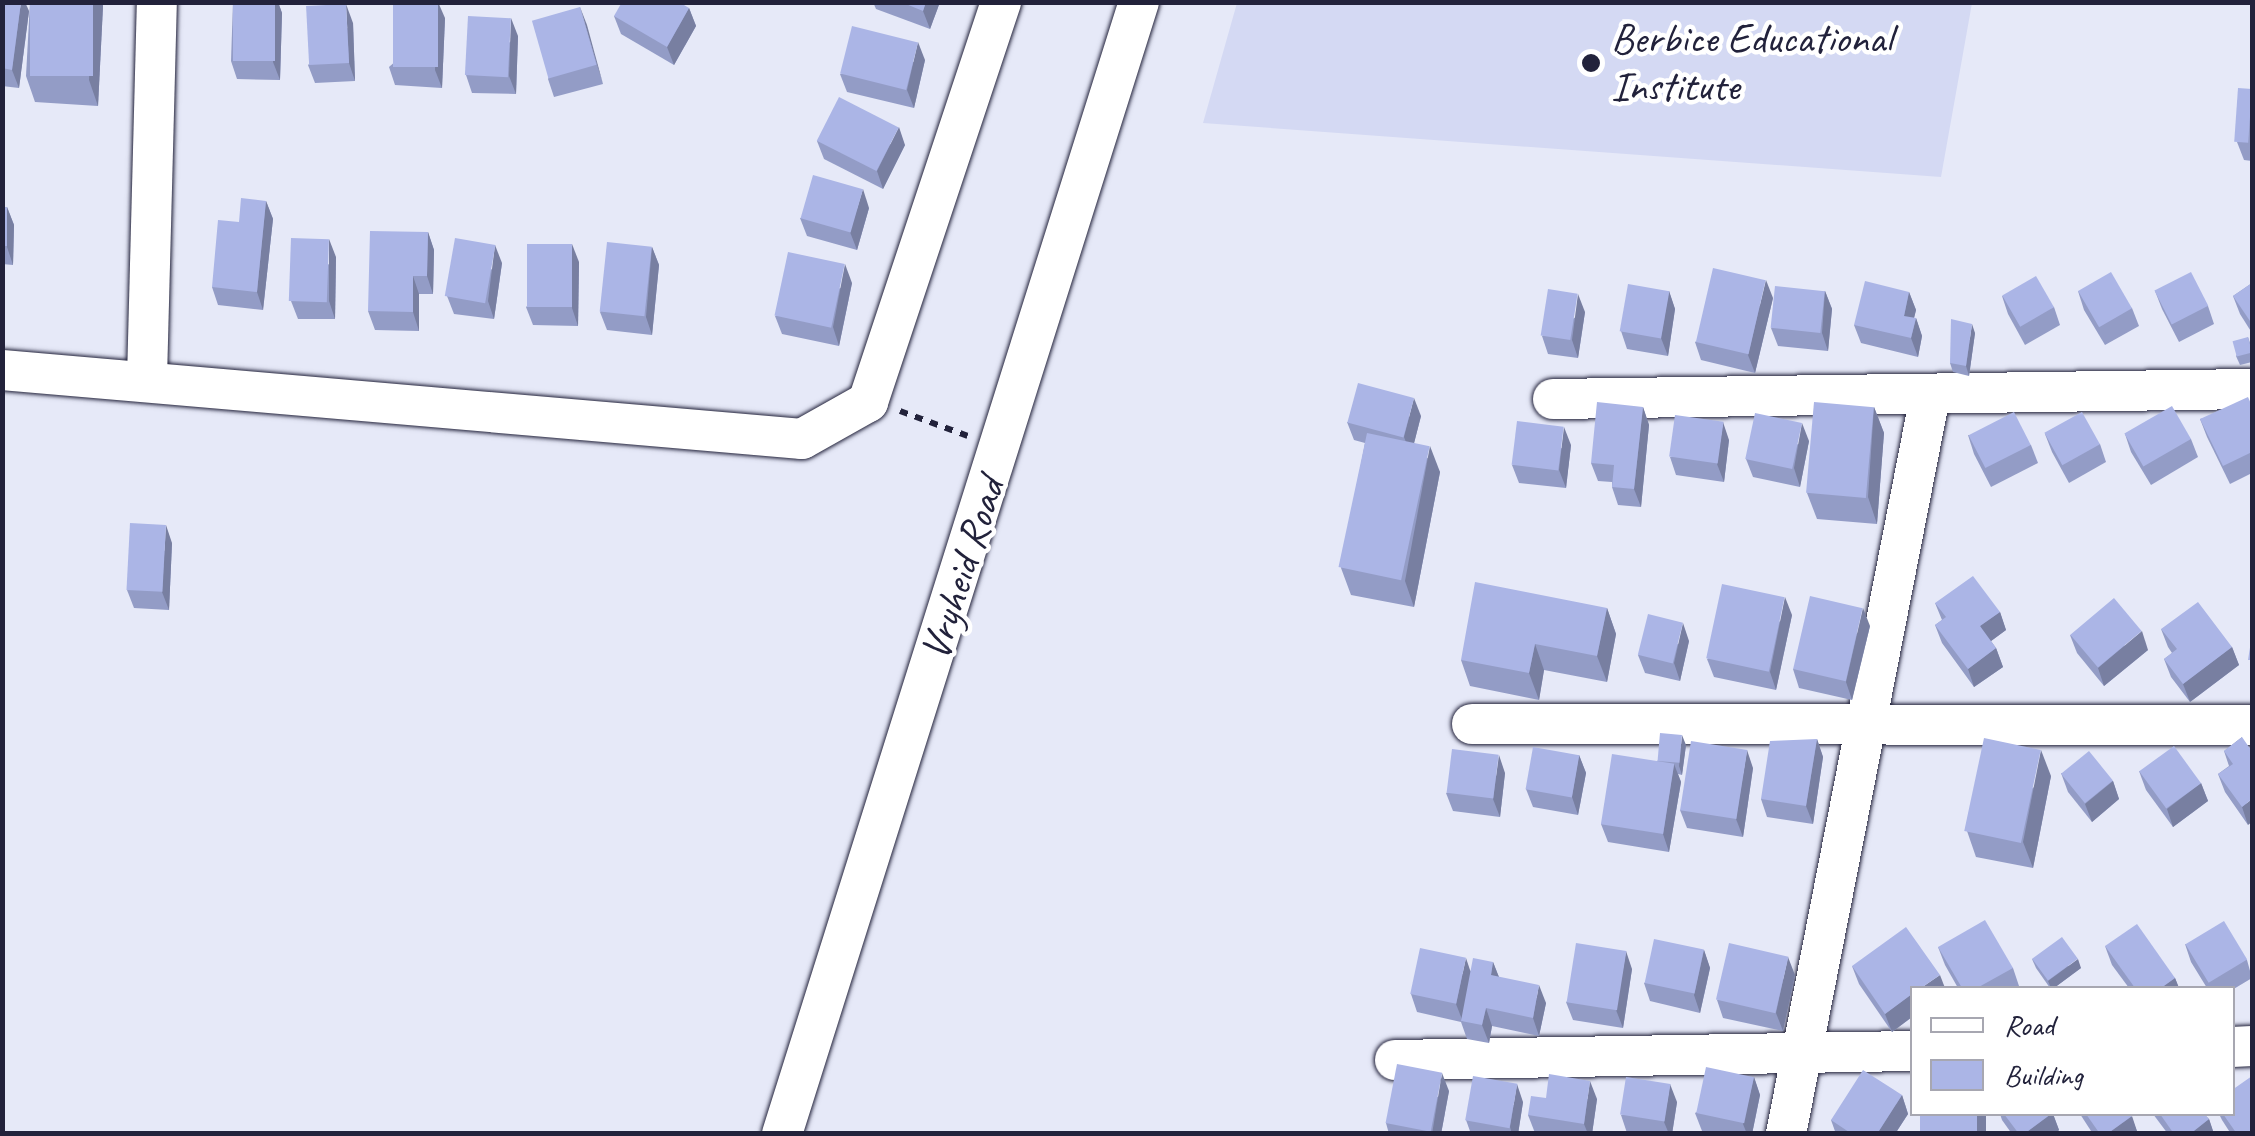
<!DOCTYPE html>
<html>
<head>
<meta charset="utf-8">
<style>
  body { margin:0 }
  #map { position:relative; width:2255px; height:1136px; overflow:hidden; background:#e6e9f8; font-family:Caveat,sans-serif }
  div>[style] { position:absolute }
  .built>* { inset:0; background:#d4d9f3 }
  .path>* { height:6px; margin-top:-3px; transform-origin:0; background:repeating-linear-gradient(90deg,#22223b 0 8px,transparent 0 16px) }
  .roads { filter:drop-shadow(0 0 2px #22223b) drop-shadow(0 0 2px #22223b) }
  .minor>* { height:40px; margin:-20px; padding:0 20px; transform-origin:20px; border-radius:20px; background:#fff }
  .wall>* { inset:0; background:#939cc6 }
  .shaded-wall>* { inset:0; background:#787fa1; transform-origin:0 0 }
  .building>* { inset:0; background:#abb5e6; transform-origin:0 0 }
  .dots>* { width:28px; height:28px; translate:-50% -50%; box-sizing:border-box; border:5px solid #fff; border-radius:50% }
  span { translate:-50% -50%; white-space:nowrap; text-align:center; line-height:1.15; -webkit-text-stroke:9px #fff; paint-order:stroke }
  .poi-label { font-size:42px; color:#22223b }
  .left { translate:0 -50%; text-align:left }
  .street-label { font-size:42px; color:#22223b }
  .frame { position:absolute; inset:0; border:5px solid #22223b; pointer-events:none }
  .legend { position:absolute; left:1910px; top:986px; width:325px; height:130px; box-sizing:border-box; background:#fff; border:2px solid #a7a7b1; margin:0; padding:12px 18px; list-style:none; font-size:30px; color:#22223b }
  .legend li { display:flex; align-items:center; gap:20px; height:50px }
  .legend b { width:50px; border:2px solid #a7a7b1 }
</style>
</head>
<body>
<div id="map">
  <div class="built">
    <div style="clip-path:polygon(1237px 3px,1237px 2px,1972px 3px,1941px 177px,1203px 123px)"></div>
  </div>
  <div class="path">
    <div style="left:900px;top:411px;width:72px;rotate:20.2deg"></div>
  </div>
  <div class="roads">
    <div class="minor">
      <div style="left:2px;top:370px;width:803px;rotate:4.93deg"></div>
      <div style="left:802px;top:439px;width:76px;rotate:-29.3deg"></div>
      <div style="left:868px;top:402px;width:422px;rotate:-71.6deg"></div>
      <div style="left:147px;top:379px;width:377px;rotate:-88.5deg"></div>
      <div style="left:1553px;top:399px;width:699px;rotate:-0.82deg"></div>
      <div style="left:1472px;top:724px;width:780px;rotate:0.07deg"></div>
      <div style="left:2232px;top:1047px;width:20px;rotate:-3deg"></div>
      <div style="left:1395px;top:1060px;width:517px;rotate:-1deg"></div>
      <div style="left:782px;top:1134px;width:1187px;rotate:-72.5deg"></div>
      <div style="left:1786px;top:1134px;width:752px;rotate:-78.96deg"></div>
    </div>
  </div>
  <div class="wall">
    <div style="clip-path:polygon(2px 2px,29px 11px,19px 88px,2px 86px)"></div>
    <div style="clip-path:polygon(30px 2px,102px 2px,103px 6px,98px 106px,35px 102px,26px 76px)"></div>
    <div style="clip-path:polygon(233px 2px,278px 2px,282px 13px,280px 80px,237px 79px,231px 61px)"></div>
    <div style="clip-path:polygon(873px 2px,940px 2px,930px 29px,876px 9px)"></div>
    <div style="clip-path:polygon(580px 7px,603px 84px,554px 97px,548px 79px)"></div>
    <div style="clip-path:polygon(689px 8px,696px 26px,674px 65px,621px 34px,614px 16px)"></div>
    <div style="clip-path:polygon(445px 18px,442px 88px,395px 85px,389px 67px)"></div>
    <div style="clip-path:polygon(353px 23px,355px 81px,315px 83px,308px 65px)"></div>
    <div style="clip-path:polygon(518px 36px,516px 94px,472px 93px,466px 75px)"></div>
    <div style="clip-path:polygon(925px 60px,914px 108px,847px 92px,840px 74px)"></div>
    <div style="clip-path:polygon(2252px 89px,2252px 161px,2244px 160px,2237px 142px)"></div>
    <div style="clip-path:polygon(817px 141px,905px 145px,883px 189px,824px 159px)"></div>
    <div style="clip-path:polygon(266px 201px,273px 219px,263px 310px,218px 305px,212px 287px)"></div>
    <div style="clip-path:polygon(2px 207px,7px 207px,14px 225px,13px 265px,2px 264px)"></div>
    <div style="clip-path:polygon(869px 208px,857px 250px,807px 236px,800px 218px)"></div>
    <div style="clip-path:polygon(428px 232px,434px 250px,433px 294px,419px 294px,419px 331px,375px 330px,368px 311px)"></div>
    <div style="clip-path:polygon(652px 247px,659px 265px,652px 335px,607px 330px,600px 312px)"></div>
    <div style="clip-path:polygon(336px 257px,335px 319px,298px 319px,291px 301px)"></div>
    <div style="clip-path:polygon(579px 262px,578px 326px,533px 325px,526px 307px)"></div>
    <div style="clip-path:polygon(502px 263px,494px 319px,454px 314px,447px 296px)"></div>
    <div style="clip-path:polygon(852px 283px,839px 346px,782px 334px,775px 316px)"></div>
    <div style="clip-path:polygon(2252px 283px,2252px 333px,2240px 314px,2233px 296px)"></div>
    <div style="clip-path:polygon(1669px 291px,1675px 309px,1668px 356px,1627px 349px,1621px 331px)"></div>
    <div style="clip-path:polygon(1825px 291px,1832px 309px,1828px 351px,1778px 346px,1771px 328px)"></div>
    <div style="clip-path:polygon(2078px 291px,2132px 308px,2139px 326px,2105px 345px,2084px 310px)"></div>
    <div style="clip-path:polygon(2155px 291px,2208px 306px,2214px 324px,2179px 342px,2162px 309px)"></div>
    <div style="clip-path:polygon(1909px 292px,1916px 310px,1914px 318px,1916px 318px,1922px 336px,1918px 357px,1861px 343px,1854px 325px)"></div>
    <div style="clip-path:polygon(2002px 296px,2054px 307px,2060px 325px,2025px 345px,2008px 314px)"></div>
    <div style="clip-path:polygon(1773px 298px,1755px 373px,1701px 360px,1695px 342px)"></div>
    <div style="clip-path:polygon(1585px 312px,1578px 358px,1548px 354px,1542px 336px)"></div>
    <div style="clip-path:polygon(1975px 333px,1969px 376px,1953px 372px,1950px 363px)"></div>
    <div style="clip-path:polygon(2248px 337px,2252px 349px,2252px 362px,2240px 365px,2236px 356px)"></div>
    <div style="clip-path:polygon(2252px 406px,2252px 473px,2230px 484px,2207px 437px,2200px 419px)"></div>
    <div style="clip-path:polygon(1643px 407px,1649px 425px,1641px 507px,1618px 505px,1612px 487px,1612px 482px,1598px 481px,1591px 463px)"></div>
    <div style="clip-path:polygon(1874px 407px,1884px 433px,1877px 524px,1817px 519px,1807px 493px)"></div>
    <div style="clip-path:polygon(1421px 416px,1414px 443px,1440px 472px,1414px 607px,1351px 595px,1341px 568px,1365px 443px,1354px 440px,1347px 422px)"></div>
    <div style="clip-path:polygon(2045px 434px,2100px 444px,2106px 462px,2069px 483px,2052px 452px)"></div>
    <div style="clip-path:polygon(2125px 434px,2191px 439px,2198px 457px,2151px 485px,2131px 452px)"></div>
    <div style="clip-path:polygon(1968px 435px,2031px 445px,2038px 463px,1991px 487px,1974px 454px)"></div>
    <div style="clip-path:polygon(1729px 440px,1724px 482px,1676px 475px,1670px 457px)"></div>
    <div style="clip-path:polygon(1809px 441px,1800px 487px,1753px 477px,1746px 459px)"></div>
    <div style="clip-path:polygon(1571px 445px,1566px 488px,1519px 483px,1512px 465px)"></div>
    <div style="clip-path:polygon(172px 543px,169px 610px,134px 608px,127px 590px)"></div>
    <div style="clip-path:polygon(1935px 603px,2000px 612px,2006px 630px,1991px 641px,1996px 648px,2003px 667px,1974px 687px,1942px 643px,1935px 625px,1942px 620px)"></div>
    <div style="clip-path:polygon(1607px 608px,1616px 634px,1607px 682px,1544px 670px,1539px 700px,1470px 686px,1461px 660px)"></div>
    <div style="clip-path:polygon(1792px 615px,1776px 690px,1714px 677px,1707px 659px)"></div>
    <div style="clip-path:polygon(1870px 626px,1852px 700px,1799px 688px,1793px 669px)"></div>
    <div style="clip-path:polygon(2161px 629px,2232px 647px,2239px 665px,2190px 702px,2171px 677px,2164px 659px,2172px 653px,2168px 647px)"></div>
    <div style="clip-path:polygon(2070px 635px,2148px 650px,2104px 686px,2077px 653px)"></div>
    <div style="clip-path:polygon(1689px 641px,1680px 681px,1645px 673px,1638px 655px)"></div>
    <div style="clip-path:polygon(2242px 737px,2248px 825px,2225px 792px,2218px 774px,2229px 766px,2224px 751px)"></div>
    <div style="clip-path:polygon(1817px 739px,1823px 757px,1813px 824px,1767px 817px,1761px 799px)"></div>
    <div style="clip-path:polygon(1686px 745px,1682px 775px,1678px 774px,1681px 782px,1669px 852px,1608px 842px,1601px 824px,1657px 761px)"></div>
    <div style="clip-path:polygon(1579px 755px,1586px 773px,1578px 815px,1533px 807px,1526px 789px)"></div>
    <div style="clip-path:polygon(1753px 768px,1743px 837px,1687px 828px,1680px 810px)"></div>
    <div style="clip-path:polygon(2139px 771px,2201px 783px,2208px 801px,2173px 827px,2146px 790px)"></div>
    <div style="clip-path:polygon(1505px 773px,1500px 817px,1453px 811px,1446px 793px)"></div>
    <div style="clip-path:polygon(2061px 773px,2113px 781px,2119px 799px,2092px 822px,2068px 792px)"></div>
    <div style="clip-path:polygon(2051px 776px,2033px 868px,1976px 857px,1967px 831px)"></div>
    <div style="clip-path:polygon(2185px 944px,2247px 960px,2252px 978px,2232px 990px,2232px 988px,2207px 988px,2191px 962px)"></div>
    <div style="clip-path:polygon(2105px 946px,2175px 978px,2179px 988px,2129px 988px,2112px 965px)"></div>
    <div style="clip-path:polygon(1938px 947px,2013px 968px,2019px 986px,2016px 988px,1958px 988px,1945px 965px)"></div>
    <div style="clip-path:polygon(1704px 950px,1710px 968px,1700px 1013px,1650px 1001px,1644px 983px)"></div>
    <div style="clip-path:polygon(2032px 959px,2081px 968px,2054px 988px,2050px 988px,2036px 968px)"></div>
    <div style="clip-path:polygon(1493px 962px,1499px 977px,1546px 1003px,1539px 1036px,1492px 1026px,1489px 1043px,1467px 1039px,1461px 1022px,1417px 1012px,1411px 994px)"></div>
    <div style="clip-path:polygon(1852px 966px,1912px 988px,1912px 1017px,1892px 1032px,1859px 984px)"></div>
    <div style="clip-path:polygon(1632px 969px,1623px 1028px,1573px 1020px,1566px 1002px)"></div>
    <div style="clip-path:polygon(1795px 975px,1783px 1031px,1723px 1018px,1717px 1000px)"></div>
    <div style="clip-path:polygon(1754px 1077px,1760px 1095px,1752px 1134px,1712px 1134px,1702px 1131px,1695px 1113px)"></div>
    <div style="clip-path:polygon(1449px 1091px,1441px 1134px,1389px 1134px,1386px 1123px)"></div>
    <div style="clip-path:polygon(1902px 1095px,1908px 1114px,1895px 1134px,1836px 1134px,1831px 1120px)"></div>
    <div style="clip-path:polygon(1546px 1098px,1597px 1099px,1592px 1134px,1535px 1133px,1528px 1115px)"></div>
    <div style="clip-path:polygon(1523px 1102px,1518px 1134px,1471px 1134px,1466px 1120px)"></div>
    <div style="clip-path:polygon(1677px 1102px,1672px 1134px,1627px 1133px,1621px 1115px)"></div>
    <div style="clip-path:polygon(2000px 1114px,2053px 1114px,2059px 1130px,2055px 1134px,2012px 1134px,2002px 1120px)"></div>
    <div style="clip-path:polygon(2080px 1114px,2130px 1114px,2138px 1134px,2093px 1134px)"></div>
    <div style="clip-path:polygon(2153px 1114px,2204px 1114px,2209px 1119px,2214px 1134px,2168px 1134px)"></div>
    <div style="clip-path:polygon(2219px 1114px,2232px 1114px,2252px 1134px,2231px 1134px,2222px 1120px)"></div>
  </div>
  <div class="shaded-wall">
    <div style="clip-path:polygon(21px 2px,25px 2px,29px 11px,19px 88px,12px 70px)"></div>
    <div style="clip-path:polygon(93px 2px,102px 2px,103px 6px,98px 106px,89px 80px)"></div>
    <div style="clip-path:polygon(275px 2px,278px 2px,282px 13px,280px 80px,273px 62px)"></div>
    <div style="clip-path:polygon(438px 2px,445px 18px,442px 88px,435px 70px)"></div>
    <div style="clip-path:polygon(926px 2px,940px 2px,930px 29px,923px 11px)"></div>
    <div style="clip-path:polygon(346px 4px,353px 23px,355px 81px,349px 63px)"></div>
    <div style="clip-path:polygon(580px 7px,587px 25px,603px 84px,597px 65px)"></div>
    <div style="clip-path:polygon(689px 8px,696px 26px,674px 65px,667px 47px)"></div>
    <div style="clip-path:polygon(511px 18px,518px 36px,516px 94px,509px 76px)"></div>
    <div style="clip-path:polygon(918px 42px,925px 60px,914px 108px,907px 90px)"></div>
    <div style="clip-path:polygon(899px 127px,905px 145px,883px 189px,877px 171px)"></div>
    <div style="clip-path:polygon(863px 189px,869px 208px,857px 250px,850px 232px)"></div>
    <div style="clip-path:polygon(266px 201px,273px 219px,263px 310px,257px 292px)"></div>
    <div style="clip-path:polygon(7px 207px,14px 225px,13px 265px,7px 247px)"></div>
    <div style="clip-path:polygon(428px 232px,434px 250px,433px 294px,427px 276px)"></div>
    <div style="clip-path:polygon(329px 239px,336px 257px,335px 319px,329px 301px)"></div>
    <div style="clip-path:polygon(572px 244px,579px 262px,578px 326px,572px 308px)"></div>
    <div style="clip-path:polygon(495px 245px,502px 263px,494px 319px,488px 301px)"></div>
    <div style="clip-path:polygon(652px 247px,659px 265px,652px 335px,646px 317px)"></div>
    <div style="clip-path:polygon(845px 264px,852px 283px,839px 346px,833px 327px)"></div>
    <div style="clip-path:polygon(413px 276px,419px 294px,419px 331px,413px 312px)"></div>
    <div style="clip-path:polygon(1766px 280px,1773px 298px,1755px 373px,1748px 355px)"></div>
    <div style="clip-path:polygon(1669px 291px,1675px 309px,1668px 356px,1661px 338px)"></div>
    <div style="clip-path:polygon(1825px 291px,1832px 309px,1828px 351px,1822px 333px)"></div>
    <div style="clip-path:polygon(1909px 292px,1916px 310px,1910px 334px,1904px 316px)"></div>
    <div style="clip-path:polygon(1578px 294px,1585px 312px,1578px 358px,1572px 340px)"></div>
    <div style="clip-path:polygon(1916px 318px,1922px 336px,1918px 357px,1911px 338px)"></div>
    <div style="clip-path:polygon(1972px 324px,1975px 333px,1969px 376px,1966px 366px)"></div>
    <div style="clip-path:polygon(1414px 398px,1421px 416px,1411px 455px,1404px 437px)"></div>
    <div style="clip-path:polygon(1643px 407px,1649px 425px,1641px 507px,1634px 489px)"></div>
    <div style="clip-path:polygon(1874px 407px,1884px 433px,1877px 524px,1868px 497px)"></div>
    <div style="clip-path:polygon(1723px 422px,1729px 440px,1724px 482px,1717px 464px)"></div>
    <div style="clip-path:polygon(1802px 423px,1809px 441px,1800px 487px,1794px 468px)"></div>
    <div style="clip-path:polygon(1564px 427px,1571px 445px,1566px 488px,1559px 470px)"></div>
    <div style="clip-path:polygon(1430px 446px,1440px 472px,1414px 607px,1405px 581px)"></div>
    <div style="clip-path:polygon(166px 525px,172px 543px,169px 610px,162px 592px)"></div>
    <div style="clip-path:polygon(1785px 597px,1792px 615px,1776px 690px,1770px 672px)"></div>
    <div style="clip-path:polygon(1607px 608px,1616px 634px,1607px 682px,1597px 656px)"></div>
    <div style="clip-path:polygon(1863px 608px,1870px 626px,1852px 700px,1846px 682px)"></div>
    <div style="clip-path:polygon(2000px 612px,2006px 630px,1987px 644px,1980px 626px)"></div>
    <div style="clip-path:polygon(1683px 623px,1689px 641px,1680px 681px,1674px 663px)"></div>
    <div style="clip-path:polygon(2142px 631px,2148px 650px,2104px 686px,2098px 668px)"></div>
    <div style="clip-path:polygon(1535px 644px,1544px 670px,1539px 700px,1529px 673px)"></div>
    <div style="clip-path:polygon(2232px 647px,2239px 665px,2190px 702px,2183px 684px)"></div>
    <div style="clip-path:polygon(1996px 648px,2003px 667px,1974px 687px,1968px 669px)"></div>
    <div style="clip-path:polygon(1682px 735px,1686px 745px,1682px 775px,1679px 766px)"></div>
    <div style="clip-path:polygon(1817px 739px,1823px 757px,1813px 824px,1806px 806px)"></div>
    <div style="clip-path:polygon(1747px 750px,1753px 768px,1743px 837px,1736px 819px)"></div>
    <div style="clip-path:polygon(2041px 750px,2051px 776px,2033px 868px,2023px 842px)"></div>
    <div style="clip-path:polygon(1499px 755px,1505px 773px,1500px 817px,1493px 799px)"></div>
    <div style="clip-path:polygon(1579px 755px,1586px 773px,1578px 815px,1572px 797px)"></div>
    <div style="clip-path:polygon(1674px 764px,1681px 782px,1669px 852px,1663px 834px)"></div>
    <div style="clip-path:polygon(2113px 781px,2119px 799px,2092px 822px,2085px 804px)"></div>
    <div style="clip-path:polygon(2201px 783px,2208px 801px,2173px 827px,2167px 809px)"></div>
    <div style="clip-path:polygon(2252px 799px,2252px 822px,2248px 825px,2242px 807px)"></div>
    <div style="clip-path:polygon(1704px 950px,1710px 968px,1700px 1013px,1694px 995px)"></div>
    <div style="clip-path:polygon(1626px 951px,1632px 969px,1623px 1028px,1616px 1010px)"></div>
    <div style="clip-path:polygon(1788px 957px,1795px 975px,1783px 1031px,1776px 1013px)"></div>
    <div style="clip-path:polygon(1466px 958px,1472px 976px,1463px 1022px,1456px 1004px)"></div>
    <div style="clip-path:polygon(2078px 959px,2081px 968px,2054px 988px,2051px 988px,2048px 981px)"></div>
    <div style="clip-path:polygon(1493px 962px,1500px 980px,1491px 975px)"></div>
    <div style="clip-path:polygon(1940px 975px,1945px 988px,1921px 988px)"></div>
    <div style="clip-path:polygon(2175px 978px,2179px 988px,2161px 988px)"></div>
    <div style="clip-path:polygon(1539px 985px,1546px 1003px,1539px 1036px,1533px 1018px)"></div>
    <div style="clip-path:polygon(1912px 994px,1912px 1017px,1892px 1032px,1885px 1014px)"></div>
    <div style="clip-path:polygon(1486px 1008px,1492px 1026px,1489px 1043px,1482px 1025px)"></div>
    <div style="clip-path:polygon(1442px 1073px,1449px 1091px,1441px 1134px,1432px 1134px)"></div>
    <div style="clip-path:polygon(1754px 1077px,1760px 1095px,1752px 1134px,1747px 1134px,1743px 1124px)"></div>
    <div style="clip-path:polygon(1590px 1081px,1597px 1099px,1592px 1134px,1588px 1134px,1584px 1124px)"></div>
    <div style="clip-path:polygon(1517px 1084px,1523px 1102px,1518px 1134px,1512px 1134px,1510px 1127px)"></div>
    <div style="clip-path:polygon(1670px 1084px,1677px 1102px,1672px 1134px,1669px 1134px,1664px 1122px)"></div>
    <div style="clip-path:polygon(1902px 1095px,1908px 1114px,1895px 1134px,1877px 1134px)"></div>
    <div style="left:1977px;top:1114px;width:9px;height:20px"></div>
    <div style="clip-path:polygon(2051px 1114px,2053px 1114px,2059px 1130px,2055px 1134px,2024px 1134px)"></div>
    <div style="clip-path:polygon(2132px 1116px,2138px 1134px,2107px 1134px)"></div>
    <div style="clip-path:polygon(2209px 1119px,2214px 1134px,2190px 1134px)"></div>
  </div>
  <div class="building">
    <div style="clip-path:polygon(2px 2px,21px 2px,12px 70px,2px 68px)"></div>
    <div style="left:30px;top:2px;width:63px;height:74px"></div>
    <div style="left:233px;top:2px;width:42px;height:59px"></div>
    <div style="left:393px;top:2px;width:45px;height:65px"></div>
    <div style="clip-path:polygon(622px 2px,679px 2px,689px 8px,667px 47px,614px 16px)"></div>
    <div style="clip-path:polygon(901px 2px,926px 2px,923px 11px)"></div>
    <div style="left:346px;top:4px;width:59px;height:40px;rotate:87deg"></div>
    <div style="left:580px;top:7px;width:60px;height:50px;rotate:74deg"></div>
    <div style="left:468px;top:16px;width:43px;height:59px;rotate:3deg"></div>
    <div style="left:852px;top:26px;width:68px;height:49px;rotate:14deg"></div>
    <div style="left:2238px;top:88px;width:14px;height:54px;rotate:4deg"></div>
    <div style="left:839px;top:97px;width:67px;height:49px;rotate:27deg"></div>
    <div style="left:813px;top:175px;width:52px;height:45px;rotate:16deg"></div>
    <div style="clip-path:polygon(241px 198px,266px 201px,257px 292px,212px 287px,218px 220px,239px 222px)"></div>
    <div style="left:2px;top:207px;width:5px;height:39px"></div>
    <div style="clip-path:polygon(370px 231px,428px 232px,427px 276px,413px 276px,413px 312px,368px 311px)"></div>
    <div style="left:291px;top:238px;width:38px;height:63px;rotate:2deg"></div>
    <div style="left:455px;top:238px;width:41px;height:59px;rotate:10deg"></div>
    <div style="left:607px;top:242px;width:45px;height:70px;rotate:6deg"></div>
    <div style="left:527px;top:244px;width:45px;height:63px"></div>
    <div style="left:788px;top:252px;width:58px;height:65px;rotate:12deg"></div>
    <div style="left:1713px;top:268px;width:54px;height:76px;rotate:13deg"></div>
    <div style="left:2111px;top:272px;width:42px;height:38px;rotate:60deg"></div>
    <div style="left:2191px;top:272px;width:38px;height:41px;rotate:63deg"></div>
    <div style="left:2036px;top:276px;width:36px;height:39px;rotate:60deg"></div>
    <div style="clip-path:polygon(1865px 281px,1909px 292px,1904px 316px,1916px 318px,1911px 338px,1854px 325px)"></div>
    <div style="clip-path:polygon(2252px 283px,2252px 320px,2250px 321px,2233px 296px)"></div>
    <div style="left:1628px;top:284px;width:42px;height:48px;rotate:10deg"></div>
    <div style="left:1775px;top:286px;width:50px;height:42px;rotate:6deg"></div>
    <div style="left:1548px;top:289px;width:30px;height:47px;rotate:9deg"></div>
    <div style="clip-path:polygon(1951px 319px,1972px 324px,1966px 366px,1950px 363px)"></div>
    <div style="left:2248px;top:337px;width:16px;height:16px;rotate:75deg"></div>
    <div style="left:1358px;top:383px;width:58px;height:41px;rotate:15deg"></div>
    <div style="clip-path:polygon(2248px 397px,2252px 406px,2252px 452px,2223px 466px,2200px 419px)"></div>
    <div style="clip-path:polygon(1597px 402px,1643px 407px,1634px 489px,1612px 487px,1614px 465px,1591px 463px)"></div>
    <div style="left:1814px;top:402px;width:60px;height:91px;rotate:5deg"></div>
    <div style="left:2172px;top:406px;width:38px;height:55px;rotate:60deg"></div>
    <div style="left:2014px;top:412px;width:37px;height:51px;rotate:63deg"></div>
    <div style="left:2082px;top:412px;width:37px;height:43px;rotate:61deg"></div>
    <div style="left:1755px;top:413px;width:48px;height:47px;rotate:12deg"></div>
    <div style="left:1675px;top:415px;width:49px;height:42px;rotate:8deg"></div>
    <div style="left:1517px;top:421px;width:47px;height:44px;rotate:7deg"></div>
    <div style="left:1367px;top:433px;width:64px;height:137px;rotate:12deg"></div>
    <div style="left:130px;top:523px;width:36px;height:67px;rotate:3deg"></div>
    <div style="clip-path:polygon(1973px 576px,2000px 612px,1980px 626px,1996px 648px,1968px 669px,1935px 625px,1946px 617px,1935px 603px)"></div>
    <div style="clip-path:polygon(1475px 582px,1607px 608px,1597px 656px,1535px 644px,1529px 673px,1461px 660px)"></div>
    <div style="left:1722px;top:584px;width:64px;height:76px;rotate:12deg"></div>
    <div style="left:1810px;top:596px;width:54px;height:75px;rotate:13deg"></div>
    <div style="left:2114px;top:598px;width:43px;height:57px;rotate:50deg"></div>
    <div style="clip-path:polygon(2198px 602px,2232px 647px,2183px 684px,2164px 659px,2177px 649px,2161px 629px)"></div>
    <div style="left:1648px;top:614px;width:36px;height:42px;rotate:14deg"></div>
    <div style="clip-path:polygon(2252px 635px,2252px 660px,2248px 660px)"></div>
    <div style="left:1660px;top:733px;width:22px;height:28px;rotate:5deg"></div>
    <div style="clip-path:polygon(2242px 737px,2251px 750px,2252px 749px,2252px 799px,2242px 807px,2218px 774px,2233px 764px,2224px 751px)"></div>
    <div style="left:1984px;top:738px;width:58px;height:95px;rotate:12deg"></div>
    <div style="clip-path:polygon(1817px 739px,1806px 806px,1761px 799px,1770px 741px)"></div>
    <div style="left:1691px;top:741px;width:57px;height:70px;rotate:9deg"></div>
    <div style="left:2174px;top:746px;width:46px;height:43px;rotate:54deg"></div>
    <div style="left:1533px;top:747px;width:47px;height:43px;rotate:10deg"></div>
    <div style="left:1452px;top:749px;width:47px;height:44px;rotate:7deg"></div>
    <div style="left:2089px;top:751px;width:38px;height:36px;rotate:51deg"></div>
    <div style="left:1612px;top:754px;width:63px;height:71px;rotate:9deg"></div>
    <div style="clip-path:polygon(1985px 920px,2013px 968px,1977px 988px,1962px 988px,1938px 947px)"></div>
    <div style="left:2224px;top:921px;width:45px;height:45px;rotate:59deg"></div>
    <div style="clip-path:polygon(2137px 924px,2175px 978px,2161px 988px,2135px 988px,2105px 946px)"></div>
    <div style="clip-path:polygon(1906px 927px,1940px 975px,1921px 988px,1912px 988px,1912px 994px,1885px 1014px,1852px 966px)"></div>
    <div style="left:2062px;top:937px;width:27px;height:37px;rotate:54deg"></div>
    <div style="left:1654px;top:939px;width:51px;height:45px;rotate:12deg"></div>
    <div style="left:1576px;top:943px;width:51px;height:60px;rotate:9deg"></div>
    <div style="left:1729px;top:943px;width:61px;height:58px;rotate:13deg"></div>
    <div style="left:1420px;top:948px;width:47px;height:47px;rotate:12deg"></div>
    <div style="clip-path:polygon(1473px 958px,1493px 962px,1491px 975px,1539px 985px,1533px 1018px,1486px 1008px,1482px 1025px,1461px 1021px)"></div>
    <div style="left:1397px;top:1064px;width:46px;height:60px;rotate:11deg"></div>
    <div style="left:1706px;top:1067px;width:49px;height:47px;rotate:12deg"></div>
    <div style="clip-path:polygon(1863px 1070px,1902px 1095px,1877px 1134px,1848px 1134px,1849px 1132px,1831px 1120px)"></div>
    <div style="clip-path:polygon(1549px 1074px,1590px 1081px,1584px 1124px,1528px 1115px,1531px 1096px,1546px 1098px)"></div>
    <div style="left:1473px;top:1076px;width:45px;height:45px;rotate:10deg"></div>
    <div style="clip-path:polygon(2252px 1076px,2252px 1134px,2237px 1134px,2223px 1114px,2232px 1114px,2232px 1090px)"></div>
    <div style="left:1626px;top:1077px;width:45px;height:38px;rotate:9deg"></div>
    <div style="left:1920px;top:1114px;width:57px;height:20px"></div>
    <div style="clip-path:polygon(2004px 1114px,2051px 1114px,2024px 1134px,2019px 1134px)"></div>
    <div style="clip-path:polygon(2086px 1114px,2130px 1114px,2132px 1116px,2107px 1134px,2100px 1134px)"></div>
    <div style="clip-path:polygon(2160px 1114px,2204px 1114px,2209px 1119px,2190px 1134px,2174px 1134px)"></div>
  </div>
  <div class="dots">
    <div style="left:1591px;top:63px;background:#22223b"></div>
  </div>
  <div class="poi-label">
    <span class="left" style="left:1611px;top:63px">Berbice Educational<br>Institute</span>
  </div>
  <div class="street-label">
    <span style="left:963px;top:569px;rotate:-72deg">Vryheid Road</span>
  </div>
  <div class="frame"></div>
  <ul class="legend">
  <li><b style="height:12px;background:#fff"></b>Road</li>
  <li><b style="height:28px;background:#abb5e6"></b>Building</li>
  </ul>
</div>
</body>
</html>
